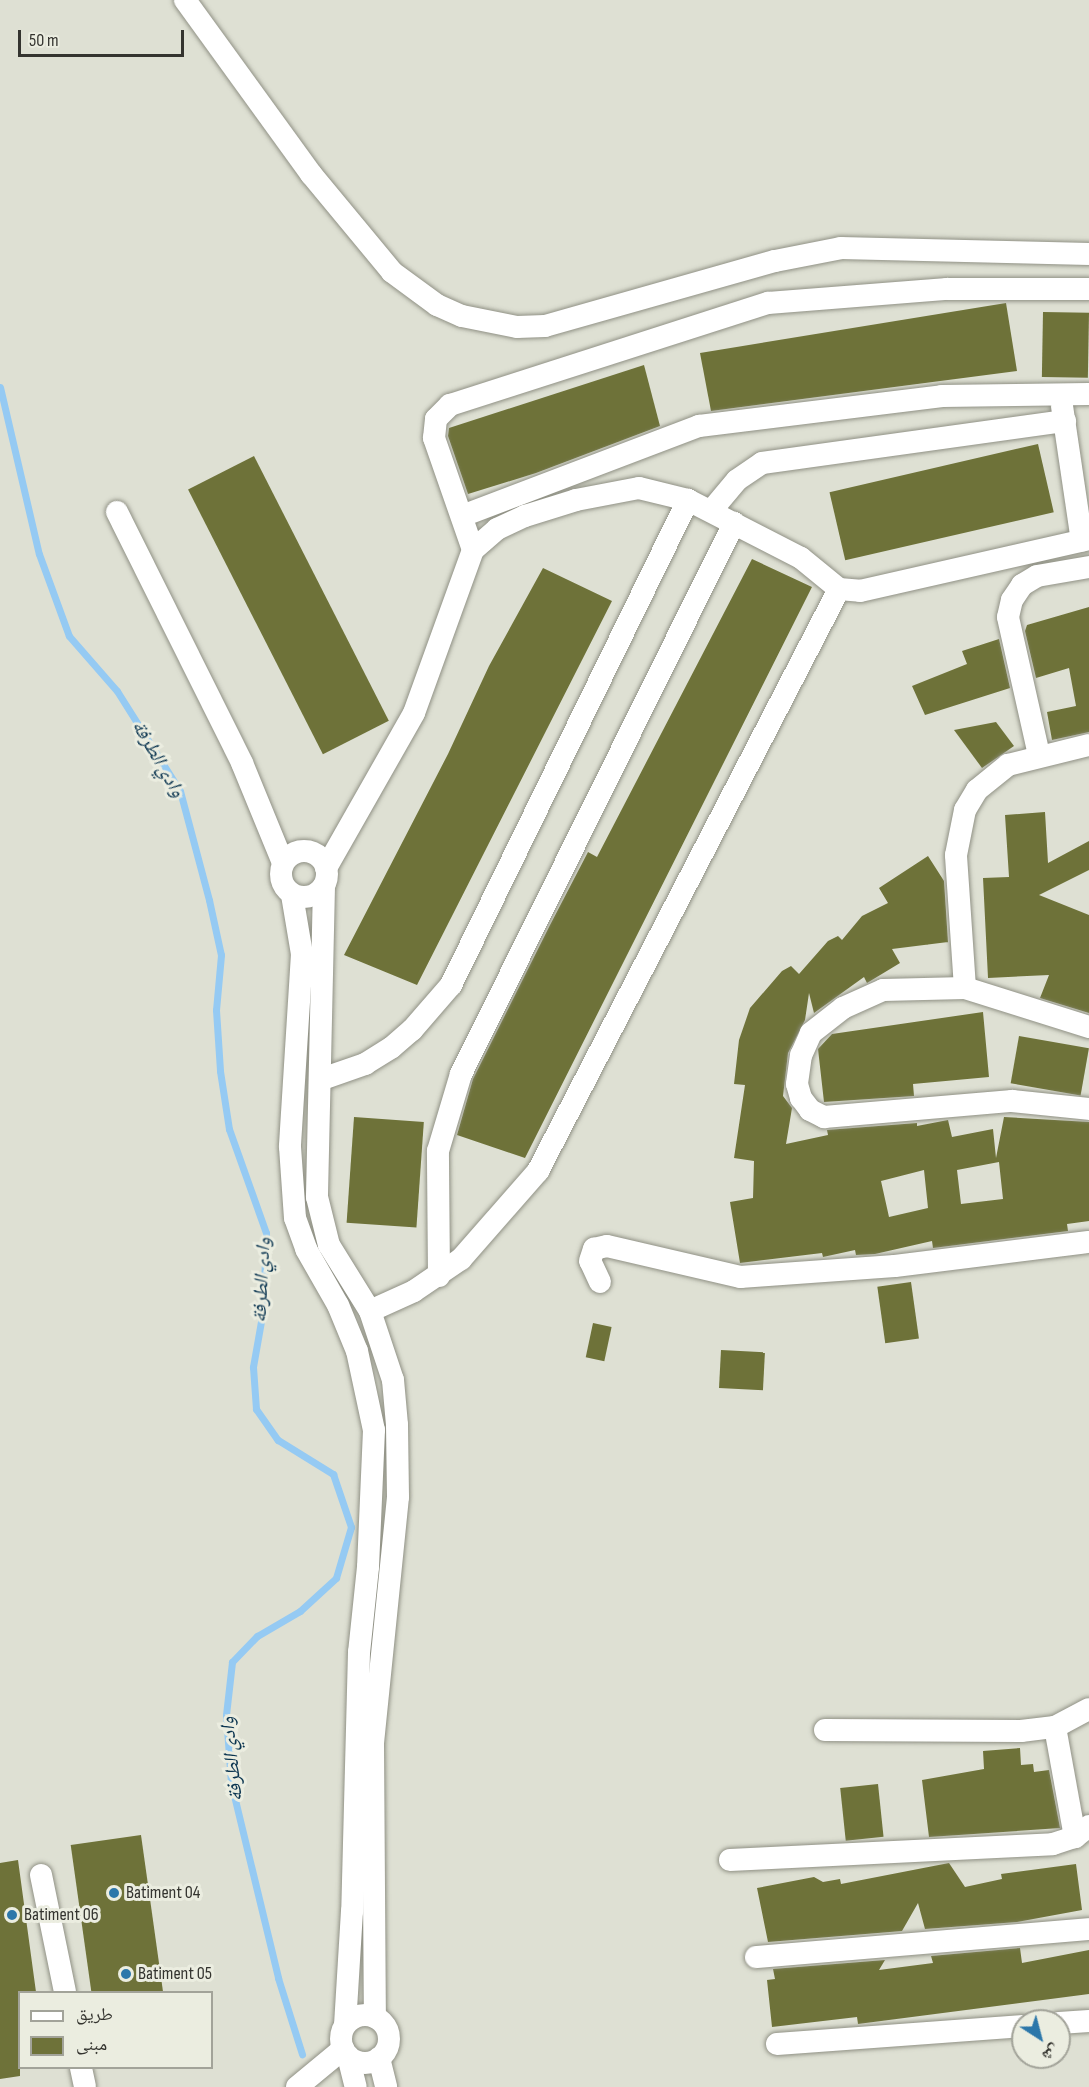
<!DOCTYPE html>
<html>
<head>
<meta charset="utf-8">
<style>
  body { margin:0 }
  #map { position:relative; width:1089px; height:2087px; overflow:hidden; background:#dee0d3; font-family:"Sofia Sans Condensed","Noto Naskh Arabic",sans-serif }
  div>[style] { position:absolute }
  .stream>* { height:7px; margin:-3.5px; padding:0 3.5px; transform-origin:3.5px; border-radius:3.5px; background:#95caf3 }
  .building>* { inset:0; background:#6e7239; transform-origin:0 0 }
  .roads { filter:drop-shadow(0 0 2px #909185) drop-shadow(0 0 2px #909185) }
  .minor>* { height:22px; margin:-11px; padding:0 11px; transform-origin:11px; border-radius:11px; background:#fff }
  .minor>.ring { margin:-11px; padding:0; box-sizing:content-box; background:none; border:22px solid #fff; border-radius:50% }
  .dots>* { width:16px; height:16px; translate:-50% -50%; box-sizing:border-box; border:3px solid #ebede0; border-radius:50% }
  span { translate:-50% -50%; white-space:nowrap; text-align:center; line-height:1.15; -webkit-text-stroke:6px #ebede0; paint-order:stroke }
  .poi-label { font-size:18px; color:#34342f }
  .left { translate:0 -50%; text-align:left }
  .water-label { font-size:20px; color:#0b3550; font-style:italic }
  .legend { position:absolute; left:18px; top:1991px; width:195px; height:78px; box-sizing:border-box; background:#ebede0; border:2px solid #a2a399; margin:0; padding:8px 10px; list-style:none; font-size:18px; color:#34342f }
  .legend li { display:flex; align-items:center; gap:12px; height:30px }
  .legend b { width:30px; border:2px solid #a2a399 }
  .north { position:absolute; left:1011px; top:2009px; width:60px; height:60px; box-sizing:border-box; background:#ebede0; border:2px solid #a2a399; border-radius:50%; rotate:144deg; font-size:16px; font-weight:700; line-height:24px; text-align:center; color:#34342f }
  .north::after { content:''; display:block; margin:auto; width:21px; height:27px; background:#2c77aa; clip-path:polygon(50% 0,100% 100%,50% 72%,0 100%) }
  .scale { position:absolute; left:18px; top:30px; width:166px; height:27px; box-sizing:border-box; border:3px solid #34342f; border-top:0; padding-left:8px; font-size:18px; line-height:21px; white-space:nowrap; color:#34342f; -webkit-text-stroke:4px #ebede0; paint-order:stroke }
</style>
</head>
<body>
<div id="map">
  <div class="stream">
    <div style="left:0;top:387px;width:171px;rotate:76.9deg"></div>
    <div style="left:39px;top:554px;width:87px;rotate:69.9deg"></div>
    <div style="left:69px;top:636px;width:73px;rotate:48.9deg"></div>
    <div style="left:117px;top:691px;width:118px;rotate:57.8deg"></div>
    <div style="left:180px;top:791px;width:113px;rotate:75.1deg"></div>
    <div style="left:209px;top:900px;width:56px;rotate:77.7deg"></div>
    <div style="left:221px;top:955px;width:55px;rotate:95.2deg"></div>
    <div style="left:216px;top:1010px;width:61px;rotate:86.2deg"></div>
    <div style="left:220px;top:1071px;width:59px;rotate:81.2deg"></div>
    <div style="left:229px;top:1129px;width:110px;rotate:70.4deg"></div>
    <div style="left:266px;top:1233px;width:77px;rotate:92.2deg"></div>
    <div style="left:263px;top:1310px;width:58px;rotate:100deg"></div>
    <div style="left:253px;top:1367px;width:42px;rotate:85.9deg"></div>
    <div style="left:256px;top:1409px;width:38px;rotate:55deg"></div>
    <div style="left:278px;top:1440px;width:65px;rotate:31.7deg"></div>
    <div style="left:333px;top:1474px;width:56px;rotate:71.2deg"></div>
    <div style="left:351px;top:1527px;width:53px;rotate:106.4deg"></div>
    <div style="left:336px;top:1578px;width:49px;rotate:137.5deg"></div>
    <div style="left:300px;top:1611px;width:50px;rotate:149.8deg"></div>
    <div style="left:257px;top:1636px;width:36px;rotate:134deg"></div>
    <div style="left:232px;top:1662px;width:53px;rotate:96.5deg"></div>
    <div style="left:226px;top:1715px;width:68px;rotate:85.8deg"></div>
    <div style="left:231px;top:1783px;width:201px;rotate:76.4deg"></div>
    <div style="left:278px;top:1978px;width:80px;rotate:72.5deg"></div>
  </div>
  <div class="building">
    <div style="clip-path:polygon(1006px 303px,1017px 371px,711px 411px,700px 353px)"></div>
    <div style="left:1043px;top:312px;width:46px;height:65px;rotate:1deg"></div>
    <div style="clip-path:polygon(644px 365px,660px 426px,536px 473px,468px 494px,448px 436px,449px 428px)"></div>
    <div style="left:1038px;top:444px;width:70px;height:214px;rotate:77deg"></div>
    <div style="left:254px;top:456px;width:297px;height:74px;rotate:63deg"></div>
    <div style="clip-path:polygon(752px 559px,812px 587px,525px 1158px,457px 1135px,473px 1079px,550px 925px,588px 852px,597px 857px)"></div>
    <div style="clip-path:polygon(543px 568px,612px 601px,417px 985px,344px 955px,448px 754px,489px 666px)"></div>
    <div style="clip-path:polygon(1089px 607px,1089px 732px,1052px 740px,1047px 712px,1076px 706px,1069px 668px,1036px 678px,1025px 631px,1027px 625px)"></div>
    <div style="clip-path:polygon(999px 639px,1010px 688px,925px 715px,912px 686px,967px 664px,962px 651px)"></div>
    <div style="clip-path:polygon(996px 722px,1014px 746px,982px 768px,954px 730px)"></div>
    <div style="clip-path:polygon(1045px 812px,1048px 863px,1089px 841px,1089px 870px,1039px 895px,1089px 915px,1089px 1013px,1040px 998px,1049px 975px,988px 978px,983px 878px,1009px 877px,1005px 815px)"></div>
    <div style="clip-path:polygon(evenodd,928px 856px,944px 881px,948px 942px,892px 949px,900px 963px,867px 983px,864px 977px,814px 1013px,809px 993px,805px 1020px,788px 1053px,783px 1096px,792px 1108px,786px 1144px,828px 1135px,827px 1130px,917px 1123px,917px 1126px,948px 1120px,952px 1137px,993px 1129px,996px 1158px,1004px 1117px,1089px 1122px,1089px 1221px,1067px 1224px,1068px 1231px,933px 1248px,932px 1241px,875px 1254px,856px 1255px,855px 1250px,823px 1257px,822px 1253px,740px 1263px,730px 1202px,753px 1198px,754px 1161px,734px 1158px,745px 1085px,734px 1084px,739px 1040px,750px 1008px,782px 971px,791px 966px,799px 974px,828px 941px,838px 936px,842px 940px,862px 916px,888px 903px,879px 888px,928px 856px,999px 1162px,1003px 1199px,961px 1204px,957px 1170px,999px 1162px,928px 856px,924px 1170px,928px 1208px,889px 1217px,881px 1181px,924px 1170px)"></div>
    <div style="clip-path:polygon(983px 1012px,989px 1077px,913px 1084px,914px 1096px,824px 1102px,818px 1049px,832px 1034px)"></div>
    <div style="left:1019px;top:1036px;width:71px;height:48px;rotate:10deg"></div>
    <div style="left:354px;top:1117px;width:70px;height:106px;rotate:4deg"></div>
    <div style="left:911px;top:1282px;width:57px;height:34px;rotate:82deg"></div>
    <div style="left:593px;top:1323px;width:19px;height:35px;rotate:12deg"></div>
    <div style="left:721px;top:1350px;width:44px;height:38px;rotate:3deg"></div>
    <div style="clip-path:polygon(1020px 1748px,1021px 1765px,1033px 1764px,1034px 1772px,1049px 1770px,1060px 1828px,929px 1837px,922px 1780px,984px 1769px,983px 1751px)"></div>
    <div style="left:878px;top:1784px;width:53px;height:38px;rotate:84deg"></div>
    <div style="left:141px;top:1835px;width:159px;height:71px;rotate:82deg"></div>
    <div style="clip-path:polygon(18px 1860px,36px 1992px,20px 1992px,20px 2076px,0 2079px,0 1863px)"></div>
    <div style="clip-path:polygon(949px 1863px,965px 1887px,1002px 1879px,1001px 1874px,1076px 1864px,1082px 1910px,1017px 1922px,925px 1929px,918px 1903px,902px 1931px,768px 1942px,757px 1888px,814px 1877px,823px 1882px,840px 1879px,841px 1884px)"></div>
    <div style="clip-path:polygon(1020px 1948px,1022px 1963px,1089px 1950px,1089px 1994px,858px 2024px,857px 2017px,772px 2027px,767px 1980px,775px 1979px,773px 1969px,885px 1960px,879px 1970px,933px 1963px,931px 1956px)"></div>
  </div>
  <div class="roads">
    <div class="minor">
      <div style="left:185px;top:0;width:215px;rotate:54.1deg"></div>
      <div style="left:311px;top:174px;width:127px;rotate:50.4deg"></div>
      <div style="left:392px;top:272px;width:56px;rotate:36.3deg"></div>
      <div style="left:437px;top:305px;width:27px;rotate:24deg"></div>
      <div style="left:462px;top:316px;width:56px;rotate:11.3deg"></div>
      <div style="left:517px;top:327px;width:28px;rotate:-2deg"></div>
      <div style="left:545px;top:326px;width:239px;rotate:-15.8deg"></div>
      <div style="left:775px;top:261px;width:67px;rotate:-11.1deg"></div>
      <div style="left:841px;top:248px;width:248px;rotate:1.4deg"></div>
      <div style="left:1062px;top:406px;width:136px;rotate:81.6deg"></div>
      <div style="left:711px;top:511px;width:40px;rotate:-50deg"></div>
      <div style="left:737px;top:480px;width:30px;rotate:-34deg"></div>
      <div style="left:762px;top:463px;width:306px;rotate:-7.9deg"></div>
      <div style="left:117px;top:512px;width:280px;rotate:63.5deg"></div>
      <div style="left:242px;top:763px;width:108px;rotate:67.7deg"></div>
      <div style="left:462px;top:516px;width:254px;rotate:-20.8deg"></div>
      <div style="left:699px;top:426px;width:245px;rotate:-7deg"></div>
      <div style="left:942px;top:396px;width:147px;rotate:-0.8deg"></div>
      <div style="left:473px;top:550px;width:119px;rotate:-109.2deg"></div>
      <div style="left:434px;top:438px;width:19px;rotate:-84deg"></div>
      <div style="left:436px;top:419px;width:20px;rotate:-45deg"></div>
      <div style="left:450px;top:405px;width:334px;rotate:-17.8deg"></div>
      <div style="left:768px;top:303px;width:180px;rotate:-4.5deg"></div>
      <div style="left:947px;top:289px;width:142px"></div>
      <div style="left:1039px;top:755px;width:141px;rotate:-102.7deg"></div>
      <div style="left:1008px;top:617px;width:17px;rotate:-77deg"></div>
      <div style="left:1012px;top:600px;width:18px;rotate:-56deg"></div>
      <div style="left:1022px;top:585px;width:17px;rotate:-31deg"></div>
      <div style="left:1037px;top:576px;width:53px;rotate:-9.8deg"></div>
      <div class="ring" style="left:281px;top:851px;width:24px;height:24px"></div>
      <div style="left:326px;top:868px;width:178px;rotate:-60.4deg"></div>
      <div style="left:414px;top:713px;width:173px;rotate:-70.1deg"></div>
      <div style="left:473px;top:550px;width:32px;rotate:-41deg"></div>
      <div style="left:497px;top:529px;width:31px;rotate:-25deg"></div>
      <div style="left:525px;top:516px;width:53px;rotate:-17.4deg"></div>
      <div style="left:576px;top:500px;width:64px;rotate:-10.8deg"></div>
      <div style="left:639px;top:488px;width:50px;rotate:13.8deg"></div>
      <div style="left:688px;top:500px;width:127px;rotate:27.2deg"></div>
      <div style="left:801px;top:558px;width:49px;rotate:39.2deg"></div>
      <div style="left:839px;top:589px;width:21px;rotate:5deg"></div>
      <div style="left:860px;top:591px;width:235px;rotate:-12.8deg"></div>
      <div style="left:324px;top:886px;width:311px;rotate:91.3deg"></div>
      <div style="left:317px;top:1197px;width:49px;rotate:76deg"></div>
      <div style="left:329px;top:1245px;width:78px;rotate:58.2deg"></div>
      <div style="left:370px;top:1311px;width:73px;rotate:71.6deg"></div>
      <div style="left:393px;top:1380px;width:45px;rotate:84.9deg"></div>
      <div style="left:397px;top:1425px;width:72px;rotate:89.2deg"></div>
      <div style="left:398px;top:1497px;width:249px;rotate:95.8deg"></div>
      <div style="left:373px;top:1745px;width:272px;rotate:89.6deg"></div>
      <div style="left:292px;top:895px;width:60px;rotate:80.4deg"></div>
      <div style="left:302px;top:954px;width:193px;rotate:93.6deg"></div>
      <div style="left:290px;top:1147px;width:71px;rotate:86deg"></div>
      <div style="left:295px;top:1218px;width:33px;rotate:70deg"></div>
      <div style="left:306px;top:1249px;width:64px;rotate:60.3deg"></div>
      <div style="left:338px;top:1305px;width:50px;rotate:67.6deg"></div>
      <div style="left:357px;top:1351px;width:81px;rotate:77.9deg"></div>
      <div style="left:374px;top:1430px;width:137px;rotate:92.5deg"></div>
      <div style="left:368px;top:1567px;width:85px;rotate:96deg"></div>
      <div style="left:359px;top:1652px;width:259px;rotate:91.5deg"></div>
      <div style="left:352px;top:1911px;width:114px;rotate:93.5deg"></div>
      <div style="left:965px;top:988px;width:133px;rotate:-93.9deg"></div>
      <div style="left:956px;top:855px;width:46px;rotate:-78.7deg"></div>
      <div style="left:965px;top:810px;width:23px;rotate:-59deg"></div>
      <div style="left:977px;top:790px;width:40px;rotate:-39deg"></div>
      <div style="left:1008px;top:765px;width:83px;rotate:-13.9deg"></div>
      <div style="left:1089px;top:1027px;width:130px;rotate:-162.5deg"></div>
      <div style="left:965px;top:988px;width:82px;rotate:178.6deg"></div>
      <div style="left:883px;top:990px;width:44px;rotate:155.8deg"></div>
      <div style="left:843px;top:1008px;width:41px;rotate:142deg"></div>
      <div style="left:811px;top:1033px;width:24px;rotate:114deg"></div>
      <div style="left:801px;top:1055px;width:29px;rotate:98deg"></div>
      <div style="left:797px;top:1084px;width:15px;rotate:74deg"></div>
      <div style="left:801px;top:1098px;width:15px;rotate:53deg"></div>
      <div style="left:810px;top:1110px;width:16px;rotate:27deg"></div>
      <div style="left:824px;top:1117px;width:189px;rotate:-4.9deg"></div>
      <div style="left:1012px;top:1101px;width:77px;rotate:5.9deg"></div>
      <div style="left:322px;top:1079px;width:46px;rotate:-19.2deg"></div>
      <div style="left:365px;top:1064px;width:31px;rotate:-32deg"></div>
      <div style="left:391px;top:1048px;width:28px;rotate:-41deg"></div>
      <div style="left:412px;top:1030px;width:60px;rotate:-49.1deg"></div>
      <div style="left:451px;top:985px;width:540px;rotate:-63.96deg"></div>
      <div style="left:439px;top:1276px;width:125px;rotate:-90.5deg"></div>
      <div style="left:438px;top:1151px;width:80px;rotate:-73.4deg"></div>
      <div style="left:461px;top:1074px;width:615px;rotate:-63.64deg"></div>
      <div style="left:600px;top:1282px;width:23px;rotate:-115deg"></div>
      <div style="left:590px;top:1261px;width:13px;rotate:-72deg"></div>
      <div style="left:594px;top:1249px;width:13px;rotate:-13deg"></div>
      <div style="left:607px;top:1246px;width:137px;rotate:13.1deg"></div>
      <div style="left:740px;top:1277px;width:155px;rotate:-4.1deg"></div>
      <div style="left:895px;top:1266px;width:195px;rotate:-7.1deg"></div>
      <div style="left:370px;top:1311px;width:48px;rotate:-24.4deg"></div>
      <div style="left:414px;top:1291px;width:57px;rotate:-34.2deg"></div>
      <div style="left:461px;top:1259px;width:117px;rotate:-48.8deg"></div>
      <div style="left:538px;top:1171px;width:655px;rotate:-62.65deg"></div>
      <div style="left:1055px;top:1727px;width:112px;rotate:79.7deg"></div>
      <div style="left:825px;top:1730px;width:196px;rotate:0.3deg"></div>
      <div style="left:1021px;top:1731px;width:34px;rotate:-7deg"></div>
      <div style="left:1055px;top:1727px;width:38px;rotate:-28deg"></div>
      <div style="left:730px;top:1860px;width:323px;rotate:-2.8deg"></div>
      <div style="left:1053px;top:1844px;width:23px;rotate:-18deg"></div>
      <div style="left:1075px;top:1837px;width:18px;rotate:-38deg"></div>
      <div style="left:41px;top:1875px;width:119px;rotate:78.4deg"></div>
      <div style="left:756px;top:1957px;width:334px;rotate:-4.8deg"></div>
      <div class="ring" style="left:341px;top:2015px;width:26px;height:26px"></div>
      <div style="left:1059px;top:2023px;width:30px;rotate:-4deg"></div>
      <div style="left:777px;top:2044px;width:247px;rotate:-4.2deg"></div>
      <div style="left:348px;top:2056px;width:32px;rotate:76deg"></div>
      <div style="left:379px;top:2058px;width:30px;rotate:76deg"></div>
      <div style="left:81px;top:2068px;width:19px;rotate:78deg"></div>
      <div style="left:297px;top:2087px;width:60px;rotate:-39.6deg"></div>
    </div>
  </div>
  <div class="dots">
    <div style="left:114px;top:1893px;background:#2c77aa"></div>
    <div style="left:12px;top:1915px;background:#2c77aa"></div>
    <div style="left:126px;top:1974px;background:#2c77aa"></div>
  </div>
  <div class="poi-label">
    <span class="left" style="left:126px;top:1893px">Batiment 04</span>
    <span class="left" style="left:24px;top:1915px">Batiment 06</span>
    <span class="left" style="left:138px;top:1974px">Batiment 05</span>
  </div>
  <div class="water-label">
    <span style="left:158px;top:759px;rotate:60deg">وادي الطرفة</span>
    <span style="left:262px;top:1280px;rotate:-87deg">وادي الطرفة</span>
    <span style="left:232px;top:1759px;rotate:-96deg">وادي الطرفة</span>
  </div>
  <ul class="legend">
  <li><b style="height:8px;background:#fff"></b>طريق</li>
  <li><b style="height:16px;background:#6e7239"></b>مبنى</li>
  </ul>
  <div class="north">ش</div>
  <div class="scale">50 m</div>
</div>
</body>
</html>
